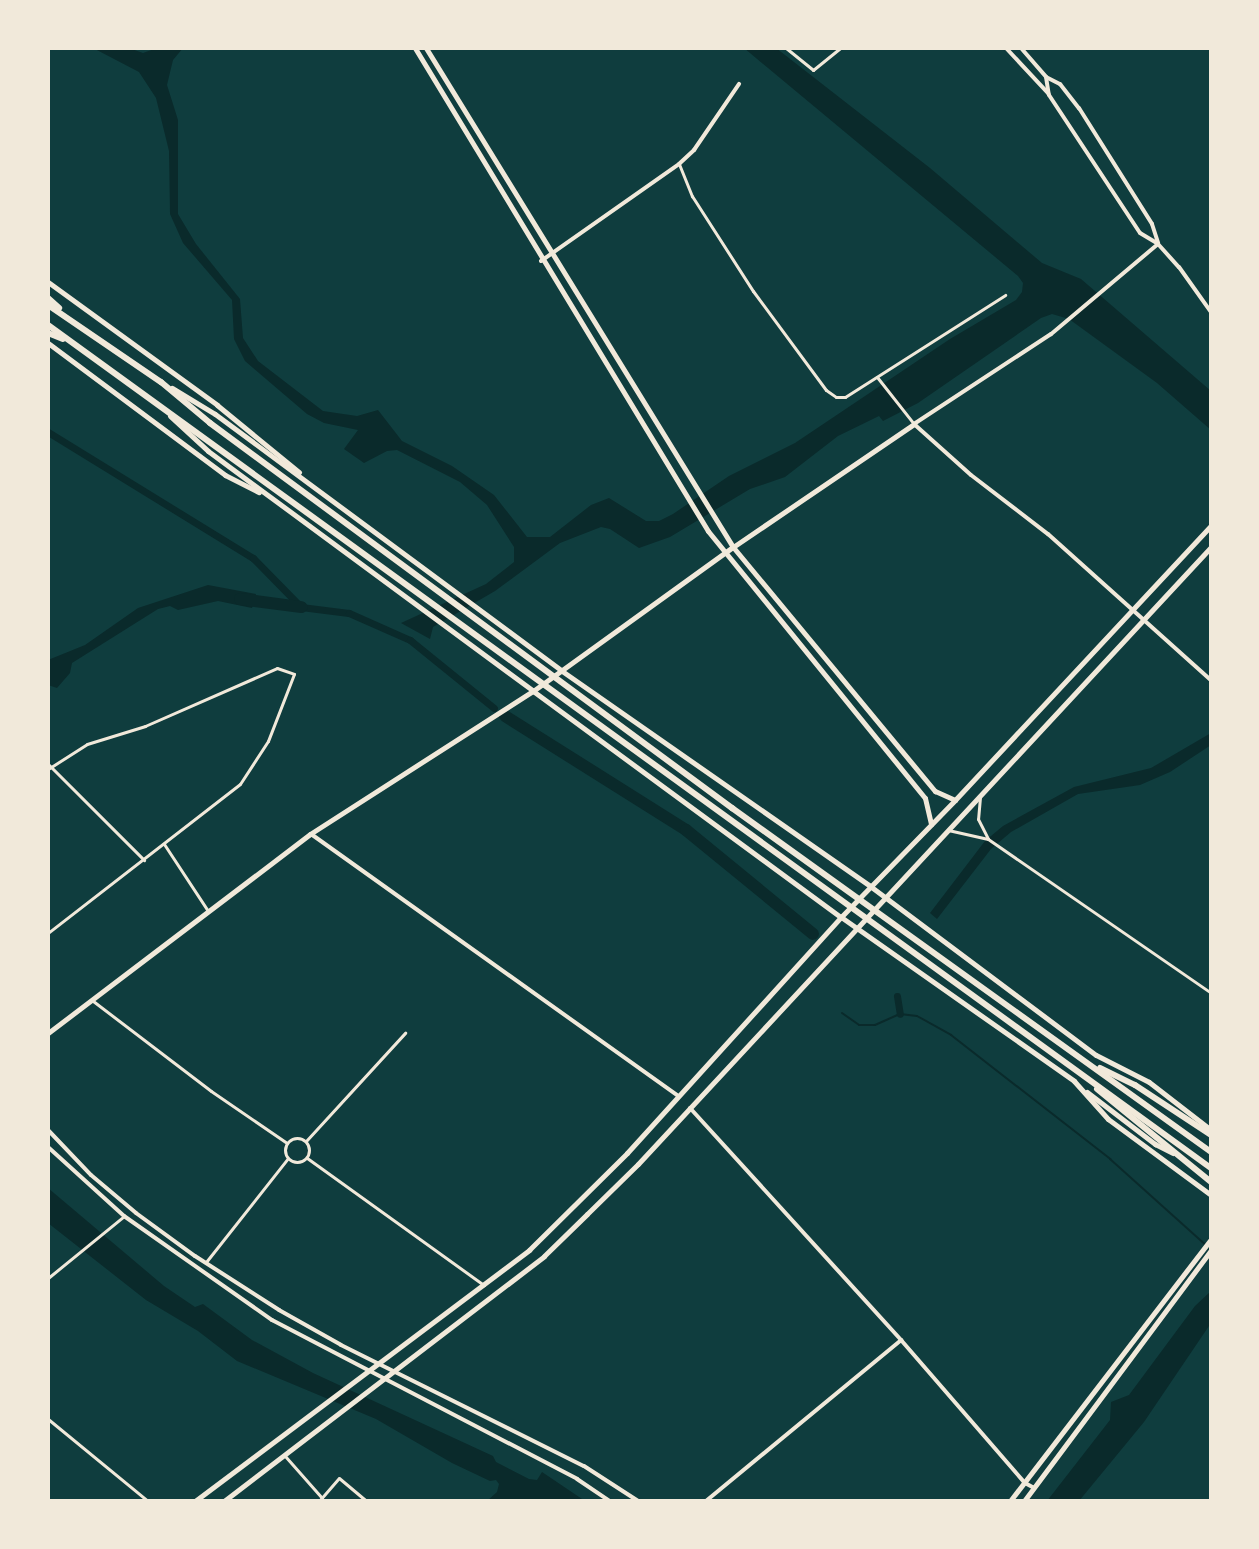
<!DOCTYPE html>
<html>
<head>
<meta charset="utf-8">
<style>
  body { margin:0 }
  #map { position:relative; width:1259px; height:1549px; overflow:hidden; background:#0f3d3e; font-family:"Titillium Web",sans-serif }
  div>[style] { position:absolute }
  .water>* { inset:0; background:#0a2a2b }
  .stream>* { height:2px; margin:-1px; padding:0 1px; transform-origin:1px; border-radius:1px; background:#0a2a2b }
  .canal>* { height:7px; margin:-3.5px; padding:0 3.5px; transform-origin:3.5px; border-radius:3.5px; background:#0a2a2b }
  .river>* { height:12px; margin:-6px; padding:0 6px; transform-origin:6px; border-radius:6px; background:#0a2a2b }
  .minor>* { height:3px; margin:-1.5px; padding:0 1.5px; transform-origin:1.5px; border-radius:1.5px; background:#f1e9da }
  .minor>.ring { margin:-1.5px; padding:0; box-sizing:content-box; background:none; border:3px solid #f1e9da; border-radius:50% }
  .tertiary>* { height:4px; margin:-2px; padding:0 2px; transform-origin:2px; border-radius:2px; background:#f1e9da }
  .secondary>* { height:5px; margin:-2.5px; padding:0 2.5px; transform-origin:2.5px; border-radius:2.5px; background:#f1e9da }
  .primary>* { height:5px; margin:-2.5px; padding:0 2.5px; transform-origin:2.5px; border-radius:2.5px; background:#f1e9da }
  .trunk>* { height:6px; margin:-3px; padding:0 3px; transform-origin:3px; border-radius:3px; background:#f1e9da }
  span { translate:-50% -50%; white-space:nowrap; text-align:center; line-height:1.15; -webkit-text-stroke:6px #f1e9da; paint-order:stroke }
  .frame { position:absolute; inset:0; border:50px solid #f1e9da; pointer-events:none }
</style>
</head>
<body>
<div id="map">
  <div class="water">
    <div style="clip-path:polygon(93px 48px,129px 48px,143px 53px,157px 48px,183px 48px,173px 60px,167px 85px,178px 120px,178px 214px,196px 244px,240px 299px,243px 338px,258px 361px,323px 411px,357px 416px,378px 410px,402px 441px,452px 466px,494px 495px,527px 537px,550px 537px,591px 505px,609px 498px,646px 521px,659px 521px,673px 514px,729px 476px,795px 443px,950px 339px,1016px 300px,1022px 292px,1023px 283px,1018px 276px,744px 48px,776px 48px,930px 168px,1042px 263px,1081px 279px,1211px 391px,1211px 430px,1157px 383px,1069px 319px,1052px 314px,1041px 318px,918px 403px,883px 421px,879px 416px,838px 436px,785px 477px,750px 489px,670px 537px,639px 548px,610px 529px,601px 527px,560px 543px,495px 591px,433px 627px,430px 639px,401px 623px,486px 584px,514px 562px,514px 547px,487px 505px,460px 482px,397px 450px,387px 451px,364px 463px,344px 449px,358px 430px,324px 423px,307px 414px,245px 361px,234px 339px,232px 300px,183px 243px,170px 214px,169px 151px,156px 98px,139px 72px)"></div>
    <div style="clip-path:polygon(208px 585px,256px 594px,252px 608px,218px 601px,178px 610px,170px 606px,158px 609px,72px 663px,70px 673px,57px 688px,48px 685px,48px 660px,85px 645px,138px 608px)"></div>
    <div style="clip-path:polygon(1211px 733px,1211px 745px,1170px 772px,1140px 785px,1078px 794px,1011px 832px,991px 849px,937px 919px,930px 913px,985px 841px,1003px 826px,1074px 787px,1151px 768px)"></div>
    <div style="clip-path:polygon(48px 1188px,164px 1286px,195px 1307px,203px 1304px,252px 1340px,313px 1373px,493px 1456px,496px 1462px,529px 1479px,537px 1480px,542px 1472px,585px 1501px,487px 1501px,497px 1492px,499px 1484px,496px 1480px,490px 1481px,452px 1463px,376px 1419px,237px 1361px,198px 1331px,146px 1300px,48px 1223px)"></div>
    <div style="clip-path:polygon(1211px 1291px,1211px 1323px,1144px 1422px,1079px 1501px,1047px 1501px,1110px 1420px,1111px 1402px,1129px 1395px,1195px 1306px)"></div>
  </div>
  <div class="stream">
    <div style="left:842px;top:1013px;width:21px;rotate:35deg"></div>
    <div style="left:859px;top:1025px;width:16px"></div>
    <div style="left:875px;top:1025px;width:27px;rotate:-24deg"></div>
    <div style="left:900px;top:1014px;width:17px;rotate:7deg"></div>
    <div style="left:917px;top:1016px;width:39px;rotate:29deg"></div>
    <div style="left:951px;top:1035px;width:202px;rotate:37.9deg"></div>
    <div style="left:1110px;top:1159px;width:129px;rotate:41.9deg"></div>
  </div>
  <div class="canal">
    <div style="left:48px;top:432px;width:241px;rotate:31.6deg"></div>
    <div style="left:253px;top:558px;width:69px;rotate:45.6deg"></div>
    <div style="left:301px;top:607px;width:48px;rotate:7.1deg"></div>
    <div style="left:349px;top:613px;width:67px;rotate:23.9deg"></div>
    <div style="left:410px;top:640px;width:108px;rotate:39deg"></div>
    <div style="left:897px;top:996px;width:18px;rotate:81deg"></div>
  </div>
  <div class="river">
    <div style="left:240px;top:599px;width:62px;rotate:7.5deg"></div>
    <div style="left:505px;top:716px;width:214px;rotate:32.2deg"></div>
    <div style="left:686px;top:830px;width:164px;rotate:39.3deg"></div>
  </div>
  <div class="minor">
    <div style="left:786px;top:48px;width:35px;rotate:39deg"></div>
    <div style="left:813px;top:70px;width:35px;rotate:-39deg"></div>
    <div style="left:679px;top:164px;width:35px;rotate:68deg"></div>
    <div style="left:692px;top:196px;width:113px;rotate:57.3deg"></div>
    <div style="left:753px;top:291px;width:123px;rotate:53.6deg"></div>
    <div style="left:826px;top:390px;width:12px;rotate:35deg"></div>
    <div style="left:836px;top:397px;width:9px"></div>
    <div style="left:845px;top:397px;width:190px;rotate:-32.5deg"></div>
    <div style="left:877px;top:377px;width:60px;rotate:51.8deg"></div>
    <div style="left:48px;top:764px;width:136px;rotate:45deg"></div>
    <div style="left:48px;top:769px;width:46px;rotate:-32.7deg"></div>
    <div style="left:87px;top:744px;width:61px;rotate:-17.2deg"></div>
    <div style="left:145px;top:726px;width:144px;rotate:-23.7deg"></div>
    <div style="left:277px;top:668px;width:18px;rotate:19deg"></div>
    <div style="left:294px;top:674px;width:72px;rotate:111.2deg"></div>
    <div style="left:268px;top:741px;width:51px;rotate:123.1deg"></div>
    <div style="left:240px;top:784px;width:243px;rotate:142.2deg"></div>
    <div style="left:980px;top:797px;width:22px;rotate:95deg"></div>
    <div style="left:978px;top:819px;width:22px;rotate:63deg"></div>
    <div style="left:948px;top:830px;width:41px;rotate:12.7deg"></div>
    <div style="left:988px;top:839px;width:271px;rotate:34.6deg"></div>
    <div style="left:164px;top:844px;width:80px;rotate:56.7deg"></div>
    <div style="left:93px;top:1001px;width:148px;rotate:37.3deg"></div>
    <div style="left:211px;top:1091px;width:92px;rotate:34.4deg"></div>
    <div class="ring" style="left:285px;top:1138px;width:21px;height:21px"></div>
    <div style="left:306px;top:1141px;width:147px;rotate:-47.5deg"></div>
    <div style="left:307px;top:1158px;width:218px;rotate:35.7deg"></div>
    <div style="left:206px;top:1262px;width:132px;rotate:-51.7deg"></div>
    <div style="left:48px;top:1278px;width:98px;rotate:-39.2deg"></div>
    <div style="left:48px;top:1419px;width:129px;rotate:39.4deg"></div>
    <div style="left:285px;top:1456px;width:56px;rotate:48.6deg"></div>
    <div style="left:319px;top:1501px;width:30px;rotate:-49deg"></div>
    <div style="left:339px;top:1478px;width:35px;rotate:40deg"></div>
  </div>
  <div class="tertiary">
    <div style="left:1006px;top:48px;width:62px;rotate:47deg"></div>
    <div style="left:1021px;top:48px;width:38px;rotate:49deg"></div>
    <div style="left:1046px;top:77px;width:16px;rotate:27deg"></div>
    <div style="left:1060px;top:84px;width:31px;rotate:52deg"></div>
    <div style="left:1079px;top:108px;width:137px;rotate:57.8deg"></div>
    <div style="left:1152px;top:224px;width:20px;rotate:72deg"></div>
    <div style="left:1046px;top:77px;width:18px;rotate:81deg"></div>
    <div style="left:1049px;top:95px;width:165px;rotate:56.6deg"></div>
    <div style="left:1140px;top:233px;width:21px;rotate:31deg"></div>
    <div style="left:1158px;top:244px;width:31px;rotate:48deg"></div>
    <div style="left:1179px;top:267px;width:55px;rotate:54.6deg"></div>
    <div style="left:1158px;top:244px;width:140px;rotate:139.9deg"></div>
    <div style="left:1051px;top:334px;width:164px;rotate:146.7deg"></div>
    <div style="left:914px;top:424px;width:76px;rotate:41.8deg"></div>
    <div style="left:971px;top:475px;width:97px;rotate:37.5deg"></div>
    <div style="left:1048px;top:534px;width:219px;rotate:41.9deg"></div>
    <div style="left:541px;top:261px;width:169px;rotate:-35.1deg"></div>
    <div style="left:679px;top:164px;width:21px;rotate:-43deg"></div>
    <div style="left:694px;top:150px;width:80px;rotate:-55.7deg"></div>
    <div style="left:311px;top:834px;width:451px;rotate:35.5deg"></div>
    <div style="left:690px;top:1108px;width:314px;rotate:47.7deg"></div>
    <div style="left:901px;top:1340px;width:189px;rotate:49.1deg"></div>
    <div style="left:1025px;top:1483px;width:10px;rotate:29deg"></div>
    <div style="left:48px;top:1130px;width:62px;rotate:46.3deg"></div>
    <div style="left:91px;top:1175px;width:59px;rotate:40.2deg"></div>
    <div style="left:136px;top:1213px;width:73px;rotate:36.1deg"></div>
    <div style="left:195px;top:1256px;width:100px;rotate:32.7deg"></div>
    <div style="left:279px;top:1310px;width:71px;rotate:29.4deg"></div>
    <div style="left:341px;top:1345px;width:271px;rotate:26.5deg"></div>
    <div style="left:584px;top:1466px;width:64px;rotate:32.9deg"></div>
    <div style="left:48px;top:1147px;width:103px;rotate:42.2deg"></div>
    <div style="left:124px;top:1216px;width:181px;rotate:35.1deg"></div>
    <div style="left:272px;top:1320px;width:344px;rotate:27.5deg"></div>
    <div style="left:577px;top:1479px;width:40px;rotate:34deg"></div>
    <div style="left:706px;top:1501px;width:253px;rotate:-39.5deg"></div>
  </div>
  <div class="secondary">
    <div style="left:415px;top:48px;width:565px;rotate:58.76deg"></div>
    <div style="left:708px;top:531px;width:344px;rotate:50.9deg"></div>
    <div style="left:925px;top:798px;width:27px;rotate:77deg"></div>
    <div style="left:426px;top:48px;width:586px;rotate:58.4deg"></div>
    <div style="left:733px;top:547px;width:317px;rotate:50.4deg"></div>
    <div style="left:935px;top:791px;width:22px;rotate:24deg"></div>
    <div style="left:48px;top:1033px;width:329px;rotate:-37.2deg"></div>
    <div style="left:310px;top:834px;width:265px;rotate:-32.7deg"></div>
    <div style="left:533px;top:691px;width:246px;rotate:-35.8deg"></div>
    <div style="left:733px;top:547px;width:219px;rotate:-34.2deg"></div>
    <div style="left:1010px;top:1501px;width:330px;rotate:-52.5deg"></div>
    <div style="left:1024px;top:1501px;width:313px;rotate:-53.3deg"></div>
  </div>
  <div class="primary">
    <div style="left:48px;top:282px;width:209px;rotate:36deg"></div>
    <div style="left:217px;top:405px;width:106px;rotate:39.3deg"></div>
    <div style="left:48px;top:343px;width:221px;rotate:36.7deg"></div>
    <div style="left:225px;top:475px;width:38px;rotate:27deg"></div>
    <div style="left:172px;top:388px;width:50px;rotate:31.2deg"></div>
    <div style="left:215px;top:414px;width:432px;rotate:36.5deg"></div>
    <div style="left:562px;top:671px;width:376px;rotate:34.9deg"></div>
    <div style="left:870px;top:886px;width:282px;rotate:36.8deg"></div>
    <div style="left:1096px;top:1055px;width:59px;rotate:27deg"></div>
    <div style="left:1149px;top:1082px;width:78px;rotate:37.7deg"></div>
    <div style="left:170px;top:416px;width:52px;rotate:42.6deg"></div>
    <div style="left:208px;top:451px;width:404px;rotate:36.4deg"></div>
    <div style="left:533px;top:691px;width:382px;rotate:36.3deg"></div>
    <div style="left:841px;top:917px;width:285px;rotate:35.1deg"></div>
    <div style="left:1074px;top:1081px;width:51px;rotate:48.2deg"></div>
    <div style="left:1108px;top:1119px;width:128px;rotate:36.4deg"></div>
    <div style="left:1087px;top:1092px;width:86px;rotate:37.4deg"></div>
    <div style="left:1155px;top:1144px;width:20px;rotate:27deg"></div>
    <div style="left:195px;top:1501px;width:418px;rotate:-36.9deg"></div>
    <div style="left:529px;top:1250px;width:138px;rotate:-44.7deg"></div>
    <div style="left:627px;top:1153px;width:319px;rotate:-47.8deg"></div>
    <div style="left:841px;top:917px;width:163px;rotate:-45.7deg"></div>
    <div style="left:955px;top:800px;width:376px;rotate:-47deg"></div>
    <div style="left:224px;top:1501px;width:403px;rotate:-37.4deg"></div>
    <div style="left:544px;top:1256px;width:60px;rotate:-44.3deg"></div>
    <div style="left:587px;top:1214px;width:71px;rotate:-44.4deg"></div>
    <div style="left:638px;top:1164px;width:842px;rotate:-47.12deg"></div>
  </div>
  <div class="trunk">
    <div style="left:48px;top:298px;width:15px;rotate:42deg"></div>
    <div style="left:48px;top:305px;width:137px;rotate:34.3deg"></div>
    <div style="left:161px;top:382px;width:64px;rotate:39.9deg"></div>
    <div style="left:210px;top:423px;width:649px;rotate:36.41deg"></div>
    <div style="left:732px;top:808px;width:590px;rotate:35.68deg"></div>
    <div style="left:48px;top:325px;width:1436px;rotate:35.94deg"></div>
    <div style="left:48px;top:333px;width:16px;rotate:22deg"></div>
    <div style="left:1100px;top:1068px;width:39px;rotate:26deg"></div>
    <div style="left:1135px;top:1085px;width:91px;rotate:33.3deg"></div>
    <div style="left:1097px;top:1089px;width:147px;rotate:39.2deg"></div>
  </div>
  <div class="frame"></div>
</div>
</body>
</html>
